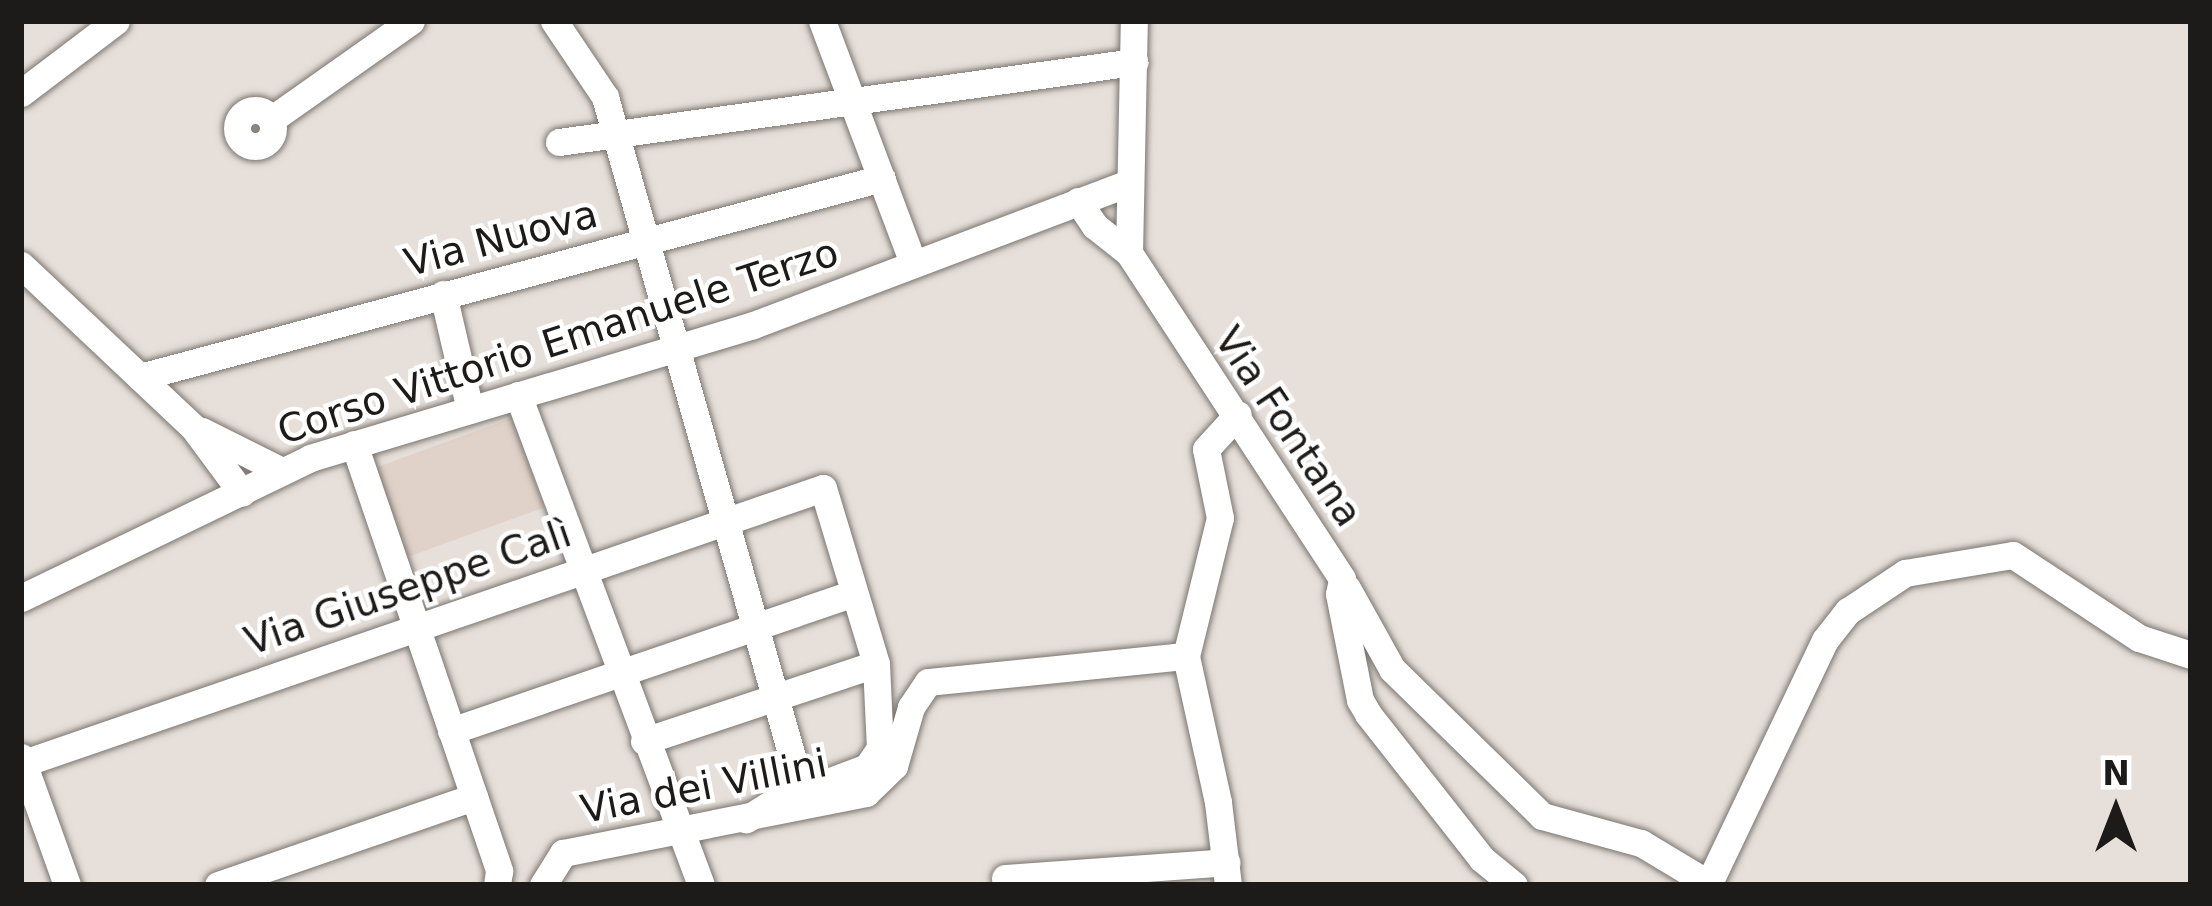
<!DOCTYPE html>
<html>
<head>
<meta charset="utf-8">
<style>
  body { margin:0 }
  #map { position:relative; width:2212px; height:906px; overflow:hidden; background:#e7e0da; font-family:"DejaVu Sans",sans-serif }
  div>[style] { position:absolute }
  .built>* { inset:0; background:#e0d2c8; transform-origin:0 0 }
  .roads { filter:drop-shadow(0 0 3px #7b7570) drop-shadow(0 0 3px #7b7570) }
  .minor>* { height:27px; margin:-13.5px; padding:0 13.5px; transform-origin:13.5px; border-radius:13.5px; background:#fff }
  .minor>.ring { margin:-13.5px; padding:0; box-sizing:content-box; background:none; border:27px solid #fff; border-radius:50% }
  span { translate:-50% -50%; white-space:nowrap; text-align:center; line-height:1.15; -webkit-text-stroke:9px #fff; paint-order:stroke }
  .street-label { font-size:39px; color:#1d1b19 }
  .frame { position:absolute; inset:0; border:24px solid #1d1b19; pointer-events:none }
  .north { position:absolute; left:2056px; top:750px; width:120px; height:120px; -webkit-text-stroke:9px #fff; paint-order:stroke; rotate:0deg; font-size:33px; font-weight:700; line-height:48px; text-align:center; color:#1d1b19 }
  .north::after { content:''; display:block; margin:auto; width:42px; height:54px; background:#1d1b19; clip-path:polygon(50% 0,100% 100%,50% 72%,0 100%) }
</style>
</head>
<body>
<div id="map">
  <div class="built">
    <div style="left:512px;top:418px;width:95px;height:150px;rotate:70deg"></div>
  </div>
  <div class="roads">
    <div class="minor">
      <div style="left:554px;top:21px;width:92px;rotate:56.1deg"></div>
      <div style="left:605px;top:97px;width:722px;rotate:74.17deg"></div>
      <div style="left:822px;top:21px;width:259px;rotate:69.4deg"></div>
      <div style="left:21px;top:93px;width:119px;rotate:-37.2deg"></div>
      <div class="ring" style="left:237px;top:110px;width:9px;height:9px"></div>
      <div style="left:272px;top:119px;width:170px;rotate:-35.2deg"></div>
      <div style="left:559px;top:142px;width:581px;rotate:-7.92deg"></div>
      <div style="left:1078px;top:201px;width:30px;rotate:56deg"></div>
      <div style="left:1095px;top:226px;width:43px;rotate:38.5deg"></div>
      <div style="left:1129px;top:253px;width:389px;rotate:56.8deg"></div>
      <div style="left:1342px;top:579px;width:15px;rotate:101deg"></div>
      <div style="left:1339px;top:594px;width:108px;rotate:78.8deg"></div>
      <div style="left:1360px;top:700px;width:16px;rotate:60deg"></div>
      <div style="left:1368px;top:714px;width:184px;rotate:51.8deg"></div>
      <div style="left:1482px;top:859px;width:41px;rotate:39.1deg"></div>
      <div style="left:1129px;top:253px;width:232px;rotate:-88.8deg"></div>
      <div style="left:21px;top:265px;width:236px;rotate:43.3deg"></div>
      <div style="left:193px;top:427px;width:82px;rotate:53.4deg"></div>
      <div style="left:443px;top:294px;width:119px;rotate:76.9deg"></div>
      <div style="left:140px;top:377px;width:768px;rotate:-15.01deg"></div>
      <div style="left:518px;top:395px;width:523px;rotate:69.52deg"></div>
      <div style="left:202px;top:431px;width:89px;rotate:26.6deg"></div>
      <div style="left:354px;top:444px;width:451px;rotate:71.2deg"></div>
      <div style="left:499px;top:871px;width:14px;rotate:98deg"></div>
      <div style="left:1347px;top:588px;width:93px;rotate:60.9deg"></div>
      <div style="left:1392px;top:669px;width:210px;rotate:44.4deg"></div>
      <div style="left:1542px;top:816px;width:103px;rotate:15.3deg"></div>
      <div style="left:1641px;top:843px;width:82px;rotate:31deg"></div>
      <div style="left:21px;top:598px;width:321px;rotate:-25.8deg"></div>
      <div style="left:310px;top:458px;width:463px;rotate:-16.7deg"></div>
      <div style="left:753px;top:325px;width:401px;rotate:-20.7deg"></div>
      <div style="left:451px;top:731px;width:426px;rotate:-18.9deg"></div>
      <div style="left:644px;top:741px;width:244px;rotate:-18.4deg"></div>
      <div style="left:21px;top:757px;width:136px;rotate:70.2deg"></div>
      <div style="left:21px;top:764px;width:848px;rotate:-18.99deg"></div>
      <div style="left:823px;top:488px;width:184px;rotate:73.2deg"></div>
      <div style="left:876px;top:664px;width:84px;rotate:87.3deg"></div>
      <div style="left:880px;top:748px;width:23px;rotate:124deg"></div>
      <div style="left:867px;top:767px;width:102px;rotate:159.2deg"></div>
      <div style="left:772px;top:803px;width:31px;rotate:148deg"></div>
      <div style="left:1005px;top:878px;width:222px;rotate:-4.1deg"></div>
      <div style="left:1709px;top:883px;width:269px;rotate:-64.5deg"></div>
      <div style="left:1825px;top:640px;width:37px;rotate:-52deg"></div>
      <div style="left:1848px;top:611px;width:69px;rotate:-33.7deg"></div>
      <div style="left:1905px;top:573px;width:109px;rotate:-9.5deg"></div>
      <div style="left:2013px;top:555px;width:151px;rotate:33.4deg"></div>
      <div style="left:2139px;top:638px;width:55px;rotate:18.1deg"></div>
      <div style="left:218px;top:885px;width:271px;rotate:-19deg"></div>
      <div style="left:543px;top:885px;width:38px;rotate:-58deg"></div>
      <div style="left:563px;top:853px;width:309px;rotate:-11.2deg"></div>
      <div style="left:866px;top:793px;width:39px;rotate:-44deg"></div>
      <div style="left:894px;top:766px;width:61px;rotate:-73.9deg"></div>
      <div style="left:911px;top:707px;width:30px;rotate:-56deg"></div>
      <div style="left:928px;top:682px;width:259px;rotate:-5.8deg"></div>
      <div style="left:1228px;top:885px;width:84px;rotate:-96.9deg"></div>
      <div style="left:1218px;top:802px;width:149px;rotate:-102.4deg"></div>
      <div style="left:1186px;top:656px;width:142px;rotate:-76.2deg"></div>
      <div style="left:1220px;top:518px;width:70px;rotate:-101.5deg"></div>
      <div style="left:1206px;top:449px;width:47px;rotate:-47.6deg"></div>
    </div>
  </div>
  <div class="street-label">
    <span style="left:501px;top:239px;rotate:-15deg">Via Nuova</span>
    <span style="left:558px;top:342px;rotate:-18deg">Corso Vittorio Emanuele Terzo</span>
    <span style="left:1288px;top:427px;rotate:56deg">Via Fontana</span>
    <span style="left:408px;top:588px;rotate:-19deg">Via Giuseppe Calì</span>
    <span style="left:704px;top:787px;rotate:-11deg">Via dei Villini</span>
  </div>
  <div class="frame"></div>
  <div class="north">N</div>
</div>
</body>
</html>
